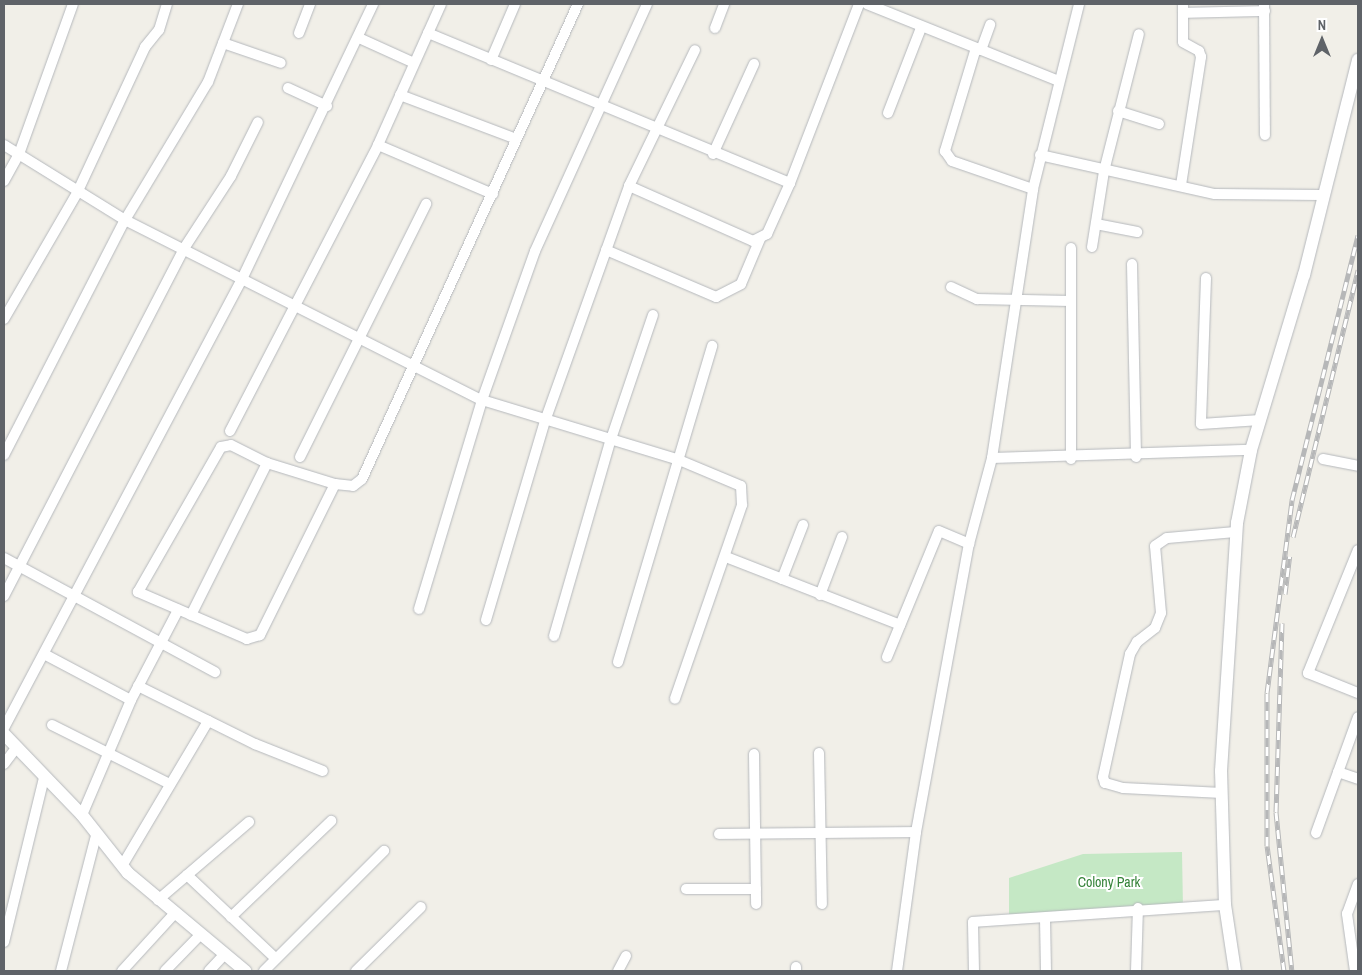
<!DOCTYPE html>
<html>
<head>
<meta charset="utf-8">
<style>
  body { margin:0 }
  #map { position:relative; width:1362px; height:975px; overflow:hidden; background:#f1efe8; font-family:"Archivo Narrow",sans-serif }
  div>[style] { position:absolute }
  .green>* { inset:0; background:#c5e8c5 }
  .roads { filter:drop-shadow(0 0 1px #b5b8bc) drop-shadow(0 0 1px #b5b8bc) }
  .minor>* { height:10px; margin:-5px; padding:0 5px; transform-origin:5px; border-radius:5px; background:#fff }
  .tertiary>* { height:12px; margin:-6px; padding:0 6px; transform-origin:6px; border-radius:6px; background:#fff }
  .rail>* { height:5px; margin-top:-2.5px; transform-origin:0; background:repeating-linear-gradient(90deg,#fff 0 9px,#b6b7b8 0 18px); box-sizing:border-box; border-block:1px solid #b6b7b8 }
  span { translate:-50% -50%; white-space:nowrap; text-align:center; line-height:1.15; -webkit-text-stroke:4px #fff; paint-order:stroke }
  .park-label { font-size:14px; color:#348238 }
  .frame { position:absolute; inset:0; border:5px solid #5f6368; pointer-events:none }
  .north { position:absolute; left:1297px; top:15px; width:50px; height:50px; -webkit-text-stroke:4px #fff; paint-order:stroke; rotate:0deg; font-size:14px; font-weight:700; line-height:20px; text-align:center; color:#5f6368 }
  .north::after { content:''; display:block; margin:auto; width:18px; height:22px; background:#5f6368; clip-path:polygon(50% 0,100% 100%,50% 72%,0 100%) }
</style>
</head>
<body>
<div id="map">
  <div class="green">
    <div style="clip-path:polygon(1182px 852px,1183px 909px,1009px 914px,1009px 878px,1083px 854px)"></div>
  </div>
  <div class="roads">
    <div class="minor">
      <div style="left:867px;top:4px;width:207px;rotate:21.9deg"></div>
      <div style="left:1264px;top:4px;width:131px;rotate:89.6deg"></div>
      <div style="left:1183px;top:13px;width:82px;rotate:-1.4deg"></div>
      <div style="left:715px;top:28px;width:26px;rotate:-69deg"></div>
      <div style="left:299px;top:33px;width:31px;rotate:-69deg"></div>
      <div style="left:428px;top:33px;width:392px;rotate:22.5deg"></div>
      <div style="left:790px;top:183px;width:192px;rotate:-68.9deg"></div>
      <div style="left:359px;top:38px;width:60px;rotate:24.4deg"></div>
      <div style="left:223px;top:43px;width:61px;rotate:19deg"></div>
      <div style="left:976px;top:48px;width:108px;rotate:106.8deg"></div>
      <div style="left:945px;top:151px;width:12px;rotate:55deg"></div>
      <div style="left:952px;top:161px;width:86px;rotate:19.1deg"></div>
      <div style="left:981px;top:50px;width:27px;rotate:-70deg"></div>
      <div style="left:491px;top:60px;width:61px;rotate:-66.8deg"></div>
      <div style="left:288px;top:88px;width:43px;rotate:24.8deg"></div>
      <div style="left:400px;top:95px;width:122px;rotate:20.7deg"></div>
      <div style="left:1118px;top:111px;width:43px;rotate:17.6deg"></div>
      <div style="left:888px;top:113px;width:91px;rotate:-68.8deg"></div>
      <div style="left:4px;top:145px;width:142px;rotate:31.8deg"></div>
      <div style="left:125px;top:220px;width:400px;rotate:26.8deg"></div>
      <div style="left:482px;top:400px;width:206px;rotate:16.9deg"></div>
      <div style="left:679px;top:460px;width:67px;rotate:22.8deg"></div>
      <div style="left:741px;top:486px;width:19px;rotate:87deg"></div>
      <div style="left:742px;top:505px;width:205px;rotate:109.1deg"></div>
      <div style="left:378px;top:145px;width:125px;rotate:23.1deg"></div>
      <div style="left:713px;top:154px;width:99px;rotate:-65.5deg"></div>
      <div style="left:1040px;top:155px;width:179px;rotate:12.6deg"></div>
      <div style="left:1215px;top:194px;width:106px;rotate:0.5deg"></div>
      <div style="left:4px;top:181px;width:31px;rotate:-61deg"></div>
      <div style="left:19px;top:154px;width:159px;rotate:-70.2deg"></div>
      <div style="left:1181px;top:185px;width:130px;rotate:-81.1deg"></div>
      <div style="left:1201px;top:57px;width:6px;rotate:-108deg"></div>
      <div style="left:1199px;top:51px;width:18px;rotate:-151deg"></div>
      <div style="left:1183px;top:42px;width:38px;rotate:-90deg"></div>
      <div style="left:629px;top:186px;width:136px;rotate:23.9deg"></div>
      <div style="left:753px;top:241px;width:16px;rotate:-27deg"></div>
      <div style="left:767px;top:234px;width:56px;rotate:-65.7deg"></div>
      <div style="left:1096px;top:224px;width:42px;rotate:11deg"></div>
      <div style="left:1092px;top:247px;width:77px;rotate:-81deg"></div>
      <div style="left:1104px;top:171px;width:141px;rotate:-75.7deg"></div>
      <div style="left:606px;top:250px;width:120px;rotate:23.1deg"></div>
      <div style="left:716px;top:297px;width:28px;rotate:-27deg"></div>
      <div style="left:741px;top:284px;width:49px;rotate:-67.1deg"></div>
      <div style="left:1132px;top:264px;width:193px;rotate:88.8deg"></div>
      <div style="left:1206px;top:278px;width:146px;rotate:92deg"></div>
      <div style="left:1201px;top:424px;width:59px;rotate:-3.9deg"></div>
      <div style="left:951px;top:287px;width:29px;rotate:25deg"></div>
      <div style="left:977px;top:299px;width:93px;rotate:1.2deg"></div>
      <div style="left:4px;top:319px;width:146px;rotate:-59.9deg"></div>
      <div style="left:77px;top:193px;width:161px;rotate:-65deg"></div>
      <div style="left:145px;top:47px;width:22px;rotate:-51deg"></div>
      <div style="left:159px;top:30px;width:27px;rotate:-73deg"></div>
      <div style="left:230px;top:431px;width:322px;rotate:-62.6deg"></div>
      <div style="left:378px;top:145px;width:154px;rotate:-65.9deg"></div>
      <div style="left:4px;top:455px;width:264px;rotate:-62.8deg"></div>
      <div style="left:125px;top:220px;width:161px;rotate:-59deg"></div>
      <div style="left:208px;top:82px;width:84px;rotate:-69deg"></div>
      <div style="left:300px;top:457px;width:283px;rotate:-63.5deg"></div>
      <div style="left:992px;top:458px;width:259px;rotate:-1.8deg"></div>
      <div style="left:1071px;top:459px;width:211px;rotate:-90deg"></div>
      <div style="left:1323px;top:459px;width:36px;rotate:11deg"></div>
      <div style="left:335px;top:484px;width:169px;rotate:116.4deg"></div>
      <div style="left:260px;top:635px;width:14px;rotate:163deg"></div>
      <div style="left:247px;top:639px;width:119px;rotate:-156.7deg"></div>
      <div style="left:138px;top:592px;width:167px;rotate:-60.2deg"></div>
      <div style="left:221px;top:447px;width:10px;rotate:-11deg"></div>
      <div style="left:231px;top:445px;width:40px;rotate:26.6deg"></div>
      <div style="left:267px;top:463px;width:71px;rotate:17.2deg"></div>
      <div style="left:335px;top:484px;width:18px;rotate:6deg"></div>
      <div style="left:353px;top:486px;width:11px;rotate:-38deg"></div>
      <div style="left:362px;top:479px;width:522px;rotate:-65.55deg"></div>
      <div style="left:1358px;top:550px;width:133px;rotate:112.1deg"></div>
      <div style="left:1308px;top:673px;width:54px;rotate:21.8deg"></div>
      <div style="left:726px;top:557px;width:187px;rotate:21.3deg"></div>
      <div style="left:4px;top:558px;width:240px;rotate:28.4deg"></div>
      <div style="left:782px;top:579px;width:58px;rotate:-68.7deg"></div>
      <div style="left:820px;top:595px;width:62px;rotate:-69.2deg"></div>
      <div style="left:4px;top:596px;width:390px;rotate:-62.6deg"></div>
      <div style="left:183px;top:250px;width:88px;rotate:-57deg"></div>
      <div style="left:231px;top:176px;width:60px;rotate:-63.4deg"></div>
      <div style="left:419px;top:609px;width:218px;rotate:-73.2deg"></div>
      <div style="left:482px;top:400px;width:158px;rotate:-70.4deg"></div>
      <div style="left:535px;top:251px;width:271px;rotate:-65.6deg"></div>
      <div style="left:191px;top:615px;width:170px;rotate:-63.4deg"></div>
      <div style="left:486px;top:620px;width:208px;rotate:-73.5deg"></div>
      <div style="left:545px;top:421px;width:250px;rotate:-70.3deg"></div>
      <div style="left:629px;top:186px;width:151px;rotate:-64.1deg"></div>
      <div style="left:554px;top:636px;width:202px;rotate:-73.9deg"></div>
      <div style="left:610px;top:442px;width:134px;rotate:-71.3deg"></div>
      <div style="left:44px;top:654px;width:98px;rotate:27.9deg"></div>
      <div style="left:887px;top:657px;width:136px;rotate:-67.6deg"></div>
      <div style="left:939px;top:531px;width:33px;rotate:23deg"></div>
      <div style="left:618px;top:662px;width:330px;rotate:-73.4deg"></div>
      <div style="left:138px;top:686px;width:131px;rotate:26.4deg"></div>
      <div style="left:255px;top:744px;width:73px;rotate:21.7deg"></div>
      <div style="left:52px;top:725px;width:132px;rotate:26.6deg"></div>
      <div style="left:4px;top:728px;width:508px;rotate:-62.07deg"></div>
      <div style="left:242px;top:279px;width:305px;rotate:-64.5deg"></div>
      <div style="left:819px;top:753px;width:151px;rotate:88.9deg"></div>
      <div style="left:754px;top:754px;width:150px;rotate:89.2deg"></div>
      <div style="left:4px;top:764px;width:20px;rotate:-53deg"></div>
      <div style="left:1338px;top:772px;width:21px;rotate:19deg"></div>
      <div style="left:1222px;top:793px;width:99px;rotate:-177.1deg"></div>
      <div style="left:1123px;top:788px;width:19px;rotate:-164deg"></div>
      <div style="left:1105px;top:783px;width:6px;rotate:-108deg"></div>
      <div style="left:1103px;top:777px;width:126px;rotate:-77.6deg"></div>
      <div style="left:1130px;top:654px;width:14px;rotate:-60deg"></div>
      <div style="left:1137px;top:642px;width:23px;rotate:-38deg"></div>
      <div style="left:1155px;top:628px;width:16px;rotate:-68deg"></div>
      <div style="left:1161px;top:613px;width:67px;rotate:-95.1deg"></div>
      <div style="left:1155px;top:546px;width:14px;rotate:-34deg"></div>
      <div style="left:1167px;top:538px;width:69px;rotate:-5deg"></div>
      <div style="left:82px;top:815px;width:125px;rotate:-66.9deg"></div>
      <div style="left:131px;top:700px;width:102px;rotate:-62.4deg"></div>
      <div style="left:1316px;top:833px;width:123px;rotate:-70.1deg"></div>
      <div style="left:719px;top:834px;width:197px;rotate:-0.6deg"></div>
      <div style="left:122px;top:866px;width:169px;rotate:-59.3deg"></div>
      <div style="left:187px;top:875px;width:122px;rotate:43.3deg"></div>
      <div style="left:686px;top:889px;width:70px"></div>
      <div style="left:158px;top:900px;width:120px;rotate:-40.6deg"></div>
      <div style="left:231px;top:917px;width:139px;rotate:-43.8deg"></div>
      <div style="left:1045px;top:919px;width:52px;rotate:88.9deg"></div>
      <div style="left:4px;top:942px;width:169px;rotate:-76.3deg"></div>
      <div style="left:61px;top:971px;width:139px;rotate:-75.5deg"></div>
      <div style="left:122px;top:971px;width:77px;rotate:-47.6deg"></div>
      <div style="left:165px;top:971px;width:49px;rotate:-45.8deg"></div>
      <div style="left:209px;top:971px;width:22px;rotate:-47deg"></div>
      <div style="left:264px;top:971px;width:170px;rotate:-45deg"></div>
      <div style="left:356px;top:971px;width:91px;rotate:-44.6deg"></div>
      <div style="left:618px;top:971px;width:17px;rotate:-62deg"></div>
      <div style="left:796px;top:971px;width:4px;rotate:-90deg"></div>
      <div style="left:897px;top:971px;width:140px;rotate:-82.2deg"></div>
      <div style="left:916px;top:832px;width:293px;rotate:-79.6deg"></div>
      <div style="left:969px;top:544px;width:89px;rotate:-75deg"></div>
      <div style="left:992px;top:458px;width:272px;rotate:-81.3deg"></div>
      <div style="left:1033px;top:189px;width:191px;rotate:-76deg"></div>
      <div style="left:974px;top:971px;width:49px;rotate:-91.2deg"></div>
      <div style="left:973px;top:922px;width:253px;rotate:-3.9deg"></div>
      <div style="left:1136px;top:971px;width:63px;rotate:-88.2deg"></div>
      <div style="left:1355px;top:971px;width:58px;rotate:-98deg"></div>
      <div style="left:1347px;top:914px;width:32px;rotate:-70deg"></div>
    </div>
    <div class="tertiary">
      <div style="left:4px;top:734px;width:112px;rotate:46.1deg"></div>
      <div style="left:82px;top:815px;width:74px;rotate:51.6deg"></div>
      <div style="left:128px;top:873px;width:153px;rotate:39.9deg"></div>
      <div style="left:1235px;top:971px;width:67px;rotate:-98.6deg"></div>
      <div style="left:1225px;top:905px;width:134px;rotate:-91.7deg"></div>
      <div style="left:1221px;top:771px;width:249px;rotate:-86.3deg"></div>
      <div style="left:1237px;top:523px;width:74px;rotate:-79.1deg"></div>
      <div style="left:1251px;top:450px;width:183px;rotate:-73.2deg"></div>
      <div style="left:1304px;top:275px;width:222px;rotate:-75.9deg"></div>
    </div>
  </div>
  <div class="rail">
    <div style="left:1293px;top:537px;width:275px;rotate:-76.3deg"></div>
    <div style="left:1285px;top:594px;width:38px;rotate:-83deg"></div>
    <div style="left:1282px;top:623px;width:189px;rotate:91.8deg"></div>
    <div style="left:1276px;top:812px;width:160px;rotate:84.3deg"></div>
    <div style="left:1284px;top:971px;width:126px;rotate:-97.7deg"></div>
    <div style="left:1267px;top:846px;width:153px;rotate:-90deg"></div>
    <div style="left:1267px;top:693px;width:195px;rotate:-82.6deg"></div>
    <div style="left:1292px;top:500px;width:273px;rotate:-76deg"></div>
  </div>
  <div class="park-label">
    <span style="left:1109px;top:882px">Colony Park</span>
  </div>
  <div class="frame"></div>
  <div class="north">N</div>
</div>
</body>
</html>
